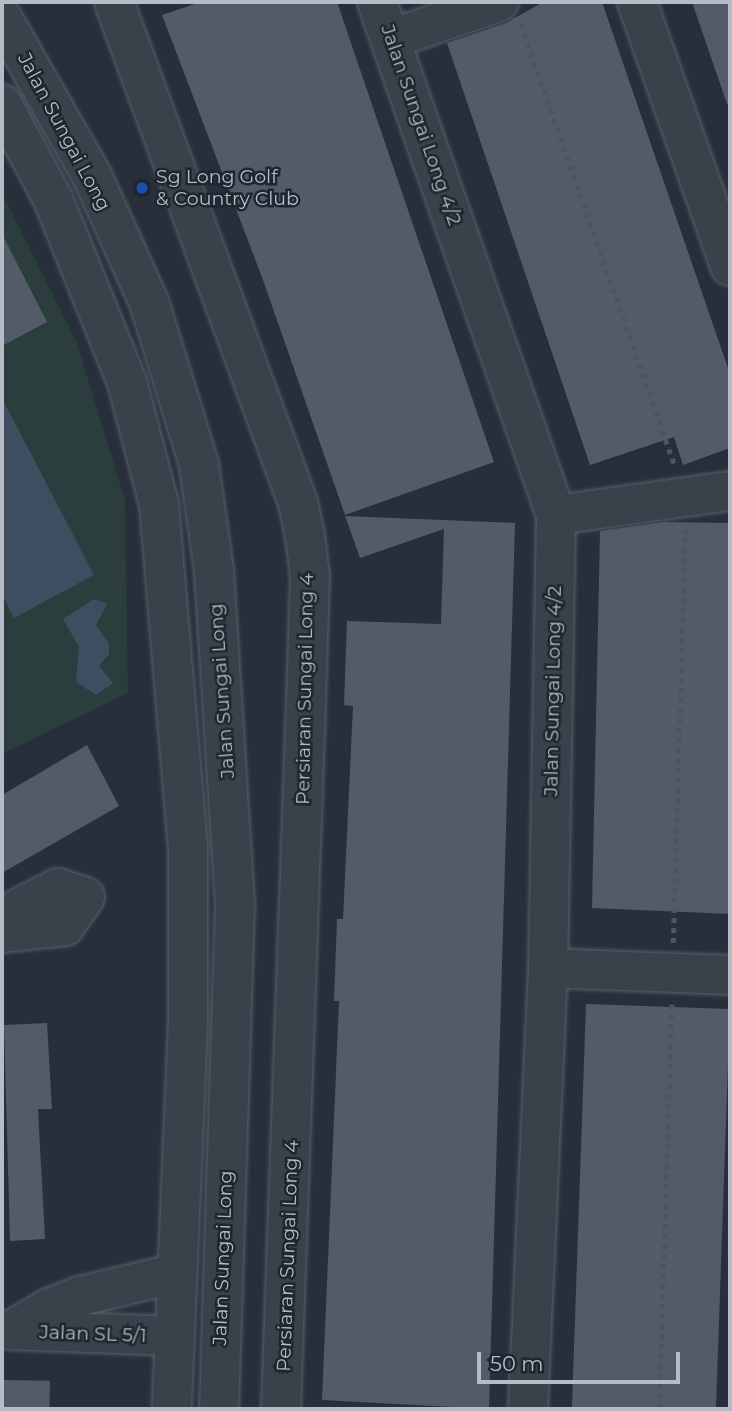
<!DOCTYPE html>
<html>
<head>
<meta charset="utf-8">
<style>
  body { margin:0 }
  #map { position:relative; width:732px; height:1411px; overflow:hidden; background:#272f3b; font-family:Montserrat,sans-serif }
  div>[style] { position:absolute }
  .green>* { inset:0; background:#2c3d3e }
  .water>* { inset:0; background:#3f4d61 }
  .building>* { inset:0; background:#535a68; transform-origin:0 0 }
  .path>* { height:4.5px; margin-top:-2.25px; transform-origin:0; background:repeating-linear-gradient(90deg,#49585b 0 5px,transparent 0 10px) }
  .roads { filter:drop-shadow(0 0 2px #585f69) drop-shadow(0 0 2px #585f69) }
  .minor>* { height:38px; margin:-19px; padding:0 19px; transform-origin:19px; border-radius:19px; background:#3a414b }
  .dots>* { width:19px; height:19px; translate:-50% -50%; box-sizing:border-box; border:4px solid #1f2630; border-radius:50% }
  span { translate:-50% -50%; white-space:nowrap; text-align:center; line-height:1.15; -webkit-text-stroke:5px #1f2630; paint-order:stroke }
  .street-label { font-size:19px; color:#b6bcc6 }
  .poi-label { font-size:19px; color:#b6bcc6 }
  .left { translate:0 -50%; text-align:left }
  .frame { position:absolute; inset:0; border:4px solid #b6bcc6; pointer-events:none }
  .scale { position:absolute; left:477px; top:1352px; width:203px; height:32px; box-sizing:border-box; border:4px solid #b6bcc6; border-top:0; padding-left:9px; font-size:21px; line-height:24px; white-space:nowrap; color:#b6bcc6; -webkit-text-stroke:5px #1f2630; paint-order:stroke }
</style>
</head>
<body>
<div id="map">
  <div class="green">
    <div style="clip-path:polygon(2px 193px,77px 343px,125px 500px,128px 693px,2px 754px)"></div>
  </div>
  <div class="water">
    <div style="clip-path:polygon(2px 398px,94px 575px,14px 618px,2px 594px)"></div>
    <div style="clip-path:polygon(94px 599px,107px 604px,96px 625px,109px 644px,109px 654px,99px 666px,113px 683px,96px 695px,76px 682px,79px 647px,63px 619px)"></div>
  </div>
  <div class="building">
    <div style="clip-path:polygon(201px 2px,337px 2px,494px 462px,345px 515px,263px 280px,162px 15px)"></div>
    <div style="clip-path:polygon(543px 2px,602px 2px,730px 374px,730px 448px,683px 465px,674px 437px,590px 465px,447px 43px,506px 23px)"></div>
    <div style="clip-path:polygon(692px 2px,730px 2px,730px 103px,727px 104px)"></div>
    <div style="clip-path:polygon(2px 234px,47px 322px,2px 346px)"></div>
    <div style="clip-path:polygon(345px 516px,515px 523px,489px 1409px,322px 1400px,339px 1001px,334px 1001px,337px 919px,343px 919px,353px 706px,344px 705px,347px 621px,441px 624px,444px 529px,360px 558px)"></div>
    <div style="clip-path:polygon(664px 522px,730px 523px,730px 914px,592px 908px,600px 531px)"></div>
    <div style="clip-path:polygon(87px 745px,119px 806px,2px 873px,2px 795px)"></div>
    <div style="left:586px;top:1004px;width:144px;height:405px;rotate:2deg"></div>
    <div style="clip-path:polygon(47px 1023px,52px 1109px,38px 1109px,45px 1239px,10px 1241px,4px 1025px)"></div>
    <div style="left:2px;top:1380px;width:48px;height:29px;rotate:1deg"></div>
  </div>
  <div class="path">
    <div style="left:521px;top:24px;width:468px;rotate:70.8deg"></div>
    <div style="left:673px;top:943px;width:414px;rotate:-88.3deg"></div>
    <div style="left:659px;top:1409px;width:405px;rotate:-88.2deg"></div>
  </div>
  <div class="roads">
    <div class="minor">
      <div style="left:114px;top:2px;width:534px;rotate:69.83deg"></div>
      <div style="left:298px;top:503px;width:34px;rotate:78deg"></div>
      <div style="left:305px;top:536px;width:39px;rotate:83deg"></div>
      <div style="left:310px;top:575px;width:156px;rotate:91.8deg"></div>
      <div style="left:305px;top:731px;width:678px;rotate:92.03deg"></div>
      <div style="left:377px;top:2px;width:543px;rotate:70.76deg"></div>
      <div style="left:556px;top:515px;width:453px;rotate:91deg"></div>
      <div style="left:548px;top:968px;width:441px;rotate:92.6deg"></div>
      <div style="left:637px;top:2px;width:280px;rotate:70.6deg"></div>
      <div style="left:2px;top:18px;width:182px;rotate:60.3deg"></div>
      <div style="left:92px;top:176px;width:138px;rotate:65.7deg"></div>
      <div style="left:149px;top:302px;width:170px;rotate:72.9deg"></div>
      <div style="left:199px;top:465px;width:107px;rotate:81.9deg"></div>
      <div style="left:214px;top:571px;width:334px;rotate:86.4deg"></div>
      <div style="left:235px;top:904px;width:505px;rotate:91.81deg"></div>
      <div style="left:391px;top:39px;width:114px;rotate:-18.9deg"></div>
      <div style="left:2px;top:104px;width:108px;rotate:61.8deg"></div>
      <div style="left:53px;top:199px;width:197px;rotate:68deg"></div>
      <div style="left:127px;top:382px;width:126px;rotate:75.3deg"></div>
      <div style="left:159px;top:504px;width:343px;rotate:85.2deg"></div>
      <div style="left:188px;top:846px;width:175px;rotate:90deg"></div>
      <div style="left:188px;top:1021px;width:388px;rotate:92.4deg"></div>
      <div style="left:556px;top:515px;width:176px;rotate:-7.9deg"></div>
      <div style="left:2px;top:924px;width:23px;rotate:-43deg"></div>
      <div style="left:19px;top:908px;width:44px;rotate:-27.1deg"></div>
      <div style="left:58px;top:888px;width:28px;rotate:18deg"></div>
      <div style="left:85px;top:897px;width:35px;rotate:125deg"></div>
      <div style="left:65px;top:926px;width:63px;rotate:173.7deg"></div>
      <div style="left:548px;top:968px;width:182px;rotate:2.2deg"></div>
      <div style="left:9px;top:1330px;width:165px;rotate:2.1deg"></div>
      <div style="left:12px;top:1330px;width:43px;rotate:-30.7deg"></div>
      <div style="left:49px;top:1308px;width:34px;rotate:-21deg"></div>
      <div style="left:81px;top:1296px;width:99px;rotate:-13.5deg"></div>
    </div>
  </div>
  <div class="dots">
    <div style="left:142px;top:188px;background:#1a4fb4"></div>
  </div>
  <div class="street-label">
    <span style="left:421px;top:125px;rotate:71deg">Jalan Sungai Long 4/2</span>
    <span style="left:64px;top:132px;rotate:62deg">Jalan Sungai Long</span>
    <span style="left:305px;top:689px;rotate:-89deg">Persiaran Sungai Long 4</span>
    <span style="left:222px;top:691px;rotate:-94deg">Jalan Sungai Long</span>
    <span style="left:553px;top:691px;rotate:-89deg">Jalan Sungai Long 4/2</span>
    <span style="left:288px;top:1256px;rotate:-88deg">Persiaran Sungai Long 4</span>
    <span style="left:223px;top:1258px;rotate:-88deg">Jalan Sungai Long</span>
    <span style="left:93px;top:1334px;rotate:2deg">Jalan SL 5/1</span>
  </div>
  <div class="poi-label">
    <span class="left" style="left:156px;top:188px">Sg Long Golf<br>&amp; Country Club</span>
  </div>
  <div class="frame"></div>
  <div class="scale">50 m</div>
</div>
</body>
</html>
